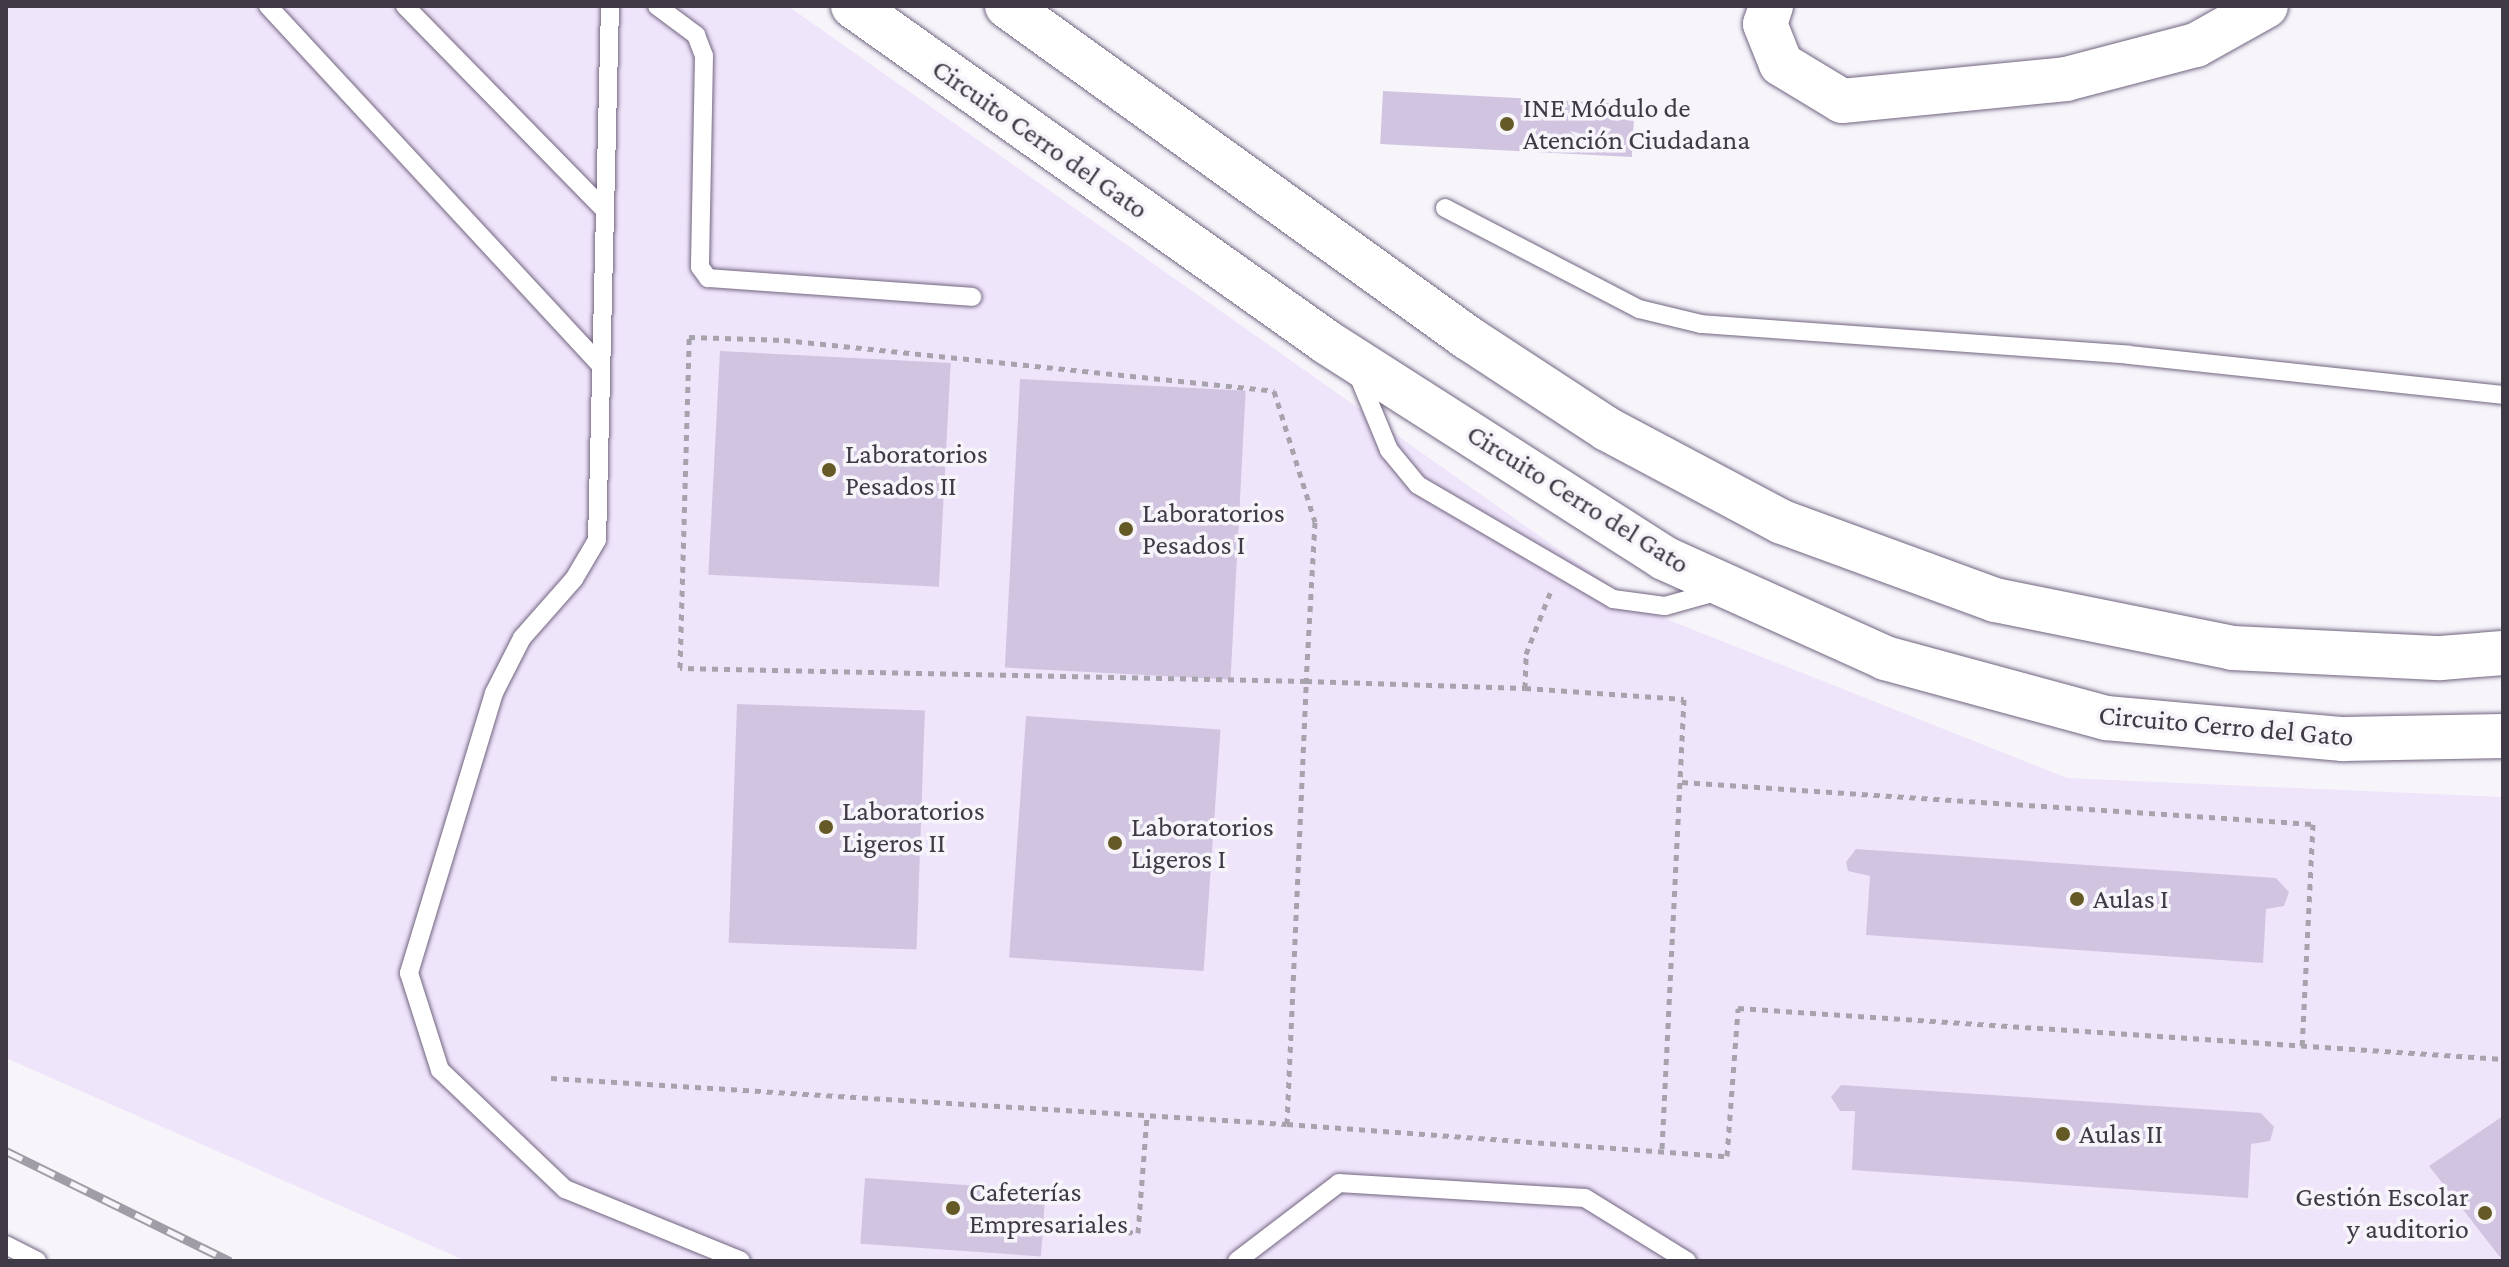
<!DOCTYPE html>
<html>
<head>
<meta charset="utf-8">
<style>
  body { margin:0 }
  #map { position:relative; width:2509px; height:1267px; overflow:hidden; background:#f7f4fa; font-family:"Crimson Pro",serif }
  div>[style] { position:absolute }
  .built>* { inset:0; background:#efe5fb }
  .building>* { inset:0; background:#d1c4e1; transform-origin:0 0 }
  .path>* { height:5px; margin-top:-2.5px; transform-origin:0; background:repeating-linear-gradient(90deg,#a7a3ac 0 6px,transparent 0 12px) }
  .roads { filter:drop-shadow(0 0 2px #726580) drop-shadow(0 0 2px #726580) }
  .service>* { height:18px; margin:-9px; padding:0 9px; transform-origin:9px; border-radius:9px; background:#fff }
  .tertiary>* { height:44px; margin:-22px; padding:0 22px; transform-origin:22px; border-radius:22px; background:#fff }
  .rail>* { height:9px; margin-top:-4.5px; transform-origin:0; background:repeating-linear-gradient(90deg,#f7f4fa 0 18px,#a19da6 0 36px); box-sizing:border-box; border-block:2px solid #a19da6 }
  .dots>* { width:22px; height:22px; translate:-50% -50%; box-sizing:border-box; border:4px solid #f7f4fa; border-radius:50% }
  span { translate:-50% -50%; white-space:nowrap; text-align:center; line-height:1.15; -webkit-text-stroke:7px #f7f4fa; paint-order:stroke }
  .poi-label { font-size:28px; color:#403a46 }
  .left { translate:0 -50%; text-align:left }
  .right { translate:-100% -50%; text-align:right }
  .street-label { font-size:28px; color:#403a46 }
  .frame { position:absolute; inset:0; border:8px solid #403a46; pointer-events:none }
</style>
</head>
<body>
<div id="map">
  <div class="built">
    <div style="clip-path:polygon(6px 6px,788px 6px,1646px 611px,2067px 778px,2503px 797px,2503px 1261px,466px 1261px,6px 1058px)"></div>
  </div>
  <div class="building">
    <div style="left:1383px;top:91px;width:252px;height:53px;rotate:3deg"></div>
    <div style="left:720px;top:351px;width:231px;height:224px;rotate:3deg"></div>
    <div style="left:1020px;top:379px;width:226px;height:289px;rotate:3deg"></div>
    <div style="left:737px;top:704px;width:188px;height:239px;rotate:2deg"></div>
    <div style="left:1026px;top:716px;width:195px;height:242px;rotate:4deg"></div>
    <div style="clip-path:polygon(1856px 849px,2276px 878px,2289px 892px,2284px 906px,2266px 909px,2263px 963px,1866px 935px,1870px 876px,1848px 871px,1846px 862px)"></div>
    <div style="clip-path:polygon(1841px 1085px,2261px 1113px,2274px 1127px,2270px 1141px,2251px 1144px,2248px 1198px,1852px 1170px,1855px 1111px,1840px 1111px,1831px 1097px)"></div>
    <div style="clip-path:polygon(2503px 1116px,2503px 1261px,2429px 1166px)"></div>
    <div style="left:865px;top:1178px;width:181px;height:66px;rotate:4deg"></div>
  </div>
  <div class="path">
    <div style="left:1525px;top:688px;width:159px;rotate:4deg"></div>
    <div style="left:1684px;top:699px;width:454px;rotate:92.8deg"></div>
    <div style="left:1682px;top:782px;width:632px;rotate:3.81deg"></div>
    <div style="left:2313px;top:824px;width:222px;rotate:92.8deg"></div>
    <div style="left:551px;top:1078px;width:737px;rotate:3.58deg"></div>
    <div style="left:1287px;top:1124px;width:443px;rotate:-87.5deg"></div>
    <div style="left:1306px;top:681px;width:626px;rotate:-178.81deg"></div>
    <div style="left:680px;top:668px;width:331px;rotate:-88.4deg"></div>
    <div style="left:689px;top:337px;width:95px;rotate:1.8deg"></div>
    <div style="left:784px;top:340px;width:493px;rotate:5.9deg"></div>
    <div style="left:1274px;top:391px;width:137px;rotate:72.6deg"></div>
    <div style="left:1315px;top:522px;width:159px;rotate:93.2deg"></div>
    <div style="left:1306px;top:681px;width:219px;rotate:1.8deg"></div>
    <div style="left:1525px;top:688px;width:34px;rotate:-88deg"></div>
    <div style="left:1526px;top:654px;width:66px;rotate:-68.5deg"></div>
    <div style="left:1287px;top:1124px;width:441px;rotate:4.2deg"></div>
    <div style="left:1727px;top:1156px;width:148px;rotate:-85.7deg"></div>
    <div style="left:1738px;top:1008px;width:767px;rotate:3.81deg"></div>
    <div style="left:1043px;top:1224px;width:95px;rotate:5.4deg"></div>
    <div style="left:1138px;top:1233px;width:118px;rotate:-85.6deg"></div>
  </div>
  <div class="roads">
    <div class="service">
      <div style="left:268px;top:6px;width:488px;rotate:47.2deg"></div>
      <div style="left:405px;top:6px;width:283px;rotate:45.6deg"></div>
      <div style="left:610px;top:6px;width:534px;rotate:91.39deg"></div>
      <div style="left:597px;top:540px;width:45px;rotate:120.5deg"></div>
      <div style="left:574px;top:579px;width:79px;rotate:131.4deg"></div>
      <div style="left:522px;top:638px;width:62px;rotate:117deg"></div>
      <div style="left:494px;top:693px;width:293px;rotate:106.9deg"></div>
      <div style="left:409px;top:973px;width:102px;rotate:72.3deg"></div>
      <div style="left:440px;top:1070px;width:173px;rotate:43.6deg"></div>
      <div style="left:565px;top:1189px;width:190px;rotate:22.2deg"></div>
      <div style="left:657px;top:6px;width:49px;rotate:36.6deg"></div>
      <div style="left:696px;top:35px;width:22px;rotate:69deg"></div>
      <div style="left:704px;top:56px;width:211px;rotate:91.1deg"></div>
      <div style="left:700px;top:267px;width:14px;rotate:54deg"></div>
      <div style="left:708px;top:278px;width:265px;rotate:4.1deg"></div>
      <div style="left:1445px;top:208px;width:219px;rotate:27.5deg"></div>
      <div style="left:1639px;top:309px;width:64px;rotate:13.6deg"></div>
      <div style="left:1701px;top:324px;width:429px;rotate:4.1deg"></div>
      <div style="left:2129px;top:355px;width:376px;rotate:6.1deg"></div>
      <div style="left:1356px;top:370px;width:87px;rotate:67.6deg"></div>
      <div style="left:1389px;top:450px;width:45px;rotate:50.4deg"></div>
      <div style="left:1418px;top:485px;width:226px;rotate:30.3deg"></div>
      <div style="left:1613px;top:599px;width:52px;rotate:7.7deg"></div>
      <div style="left:1665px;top:606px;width:56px;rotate:-15.5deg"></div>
      <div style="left:6px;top:1245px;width:35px;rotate:27deg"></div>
      <div style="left:1237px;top:1261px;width:128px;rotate:-37.4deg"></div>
      <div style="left:1339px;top:1183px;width:246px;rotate:3.5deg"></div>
      <div style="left:1585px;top:1198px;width:120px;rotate:31.7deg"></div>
    </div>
    <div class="tertiary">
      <div style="left:853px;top:6px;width:582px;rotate:35.35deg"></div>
      <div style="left:1328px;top:343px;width:399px;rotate:32.6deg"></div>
      <div style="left:1664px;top:558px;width:243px;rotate:24.3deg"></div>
      <div style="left:1885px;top:658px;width:229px;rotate:15.2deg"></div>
      <div style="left:2106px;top:718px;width:238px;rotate:5.1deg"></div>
      <div style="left:2343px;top:739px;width:160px;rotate:-1.1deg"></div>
      <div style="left:1007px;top:6px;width:568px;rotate:35.76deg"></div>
      <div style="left:1468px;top:338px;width:166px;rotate:33.2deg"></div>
      <div style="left:1607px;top:429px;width:198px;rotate:28deg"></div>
      <div style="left:1782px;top:522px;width:227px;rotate:20.1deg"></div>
      <div style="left:1995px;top:600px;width:243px;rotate:11.4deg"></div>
      <div style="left:2233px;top:648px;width:208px;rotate:2.8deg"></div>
      <div style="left:2441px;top:658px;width:62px;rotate:-4.6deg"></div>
      <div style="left:1771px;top:6px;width:19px;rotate:108deg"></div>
      <div style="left:1765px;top:24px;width:43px;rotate:68.2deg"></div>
      <div style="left:1781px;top:64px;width:71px;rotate:31.2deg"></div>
      <div style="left:1842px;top:101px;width:225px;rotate:-5.6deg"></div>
      <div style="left:2066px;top:79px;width:134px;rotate:-14.7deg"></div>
      <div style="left:2196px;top:45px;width:80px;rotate:-29.1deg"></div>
    </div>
  </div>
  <div class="rail">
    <div style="left:6px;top:1151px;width:250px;rotate:26.2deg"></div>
  </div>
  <div class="dots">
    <div style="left:1507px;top:124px;background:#655925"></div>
    <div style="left:829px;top:470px;background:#655925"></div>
    <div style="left:1126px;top:529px;background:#655925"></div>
    <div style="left:826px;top:827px;background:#655925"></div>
    <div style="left:1115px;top:843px;background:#655925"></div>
    <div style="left:2077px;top:899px;background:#655925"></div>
    <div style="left:2063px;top:1134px;background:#655925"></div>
    <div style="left:953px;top:1208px;background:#655925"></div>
    <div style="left:2485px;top:1213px;background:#655925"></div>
  </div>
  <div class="poi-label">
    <span class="left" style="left:1523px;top:124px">INE Módulo de<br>Atención Ciudadana</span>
    <span class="left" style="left:845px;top:470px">Laboratorios<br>Pesados II</span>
    <span class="left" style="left:1142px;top:529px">Laboratorios<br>Pesados I</span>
    <span class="left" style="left:842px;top:827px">Laboratorios<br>Ligeros II</span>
    <span class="left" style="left:1131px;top:843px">Laboratorios<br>Ligeros I</span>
    <span class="left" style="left:2093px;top:899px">Aulas I</span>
    <span class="left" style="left:2079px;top:1134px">Aulas II</span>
    <span class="left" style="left:969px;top:1208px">Cafeterías<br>Empresariales</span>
    <span class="right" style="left:2469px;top:1213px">Gestión Escolar<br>y auditorio</span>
  </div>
  <div class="street-label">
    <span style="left:1040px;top:139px;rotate:35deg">Circuito Cerro del Gato</span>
    <span style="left:1578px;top:499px;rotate:32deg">Circuito Cerro del Gato</span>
    <span style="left:2226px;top:726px;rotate:5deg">Circuito Cerro del Gato</span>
  </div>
  <div class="frame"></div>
</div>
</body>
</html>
